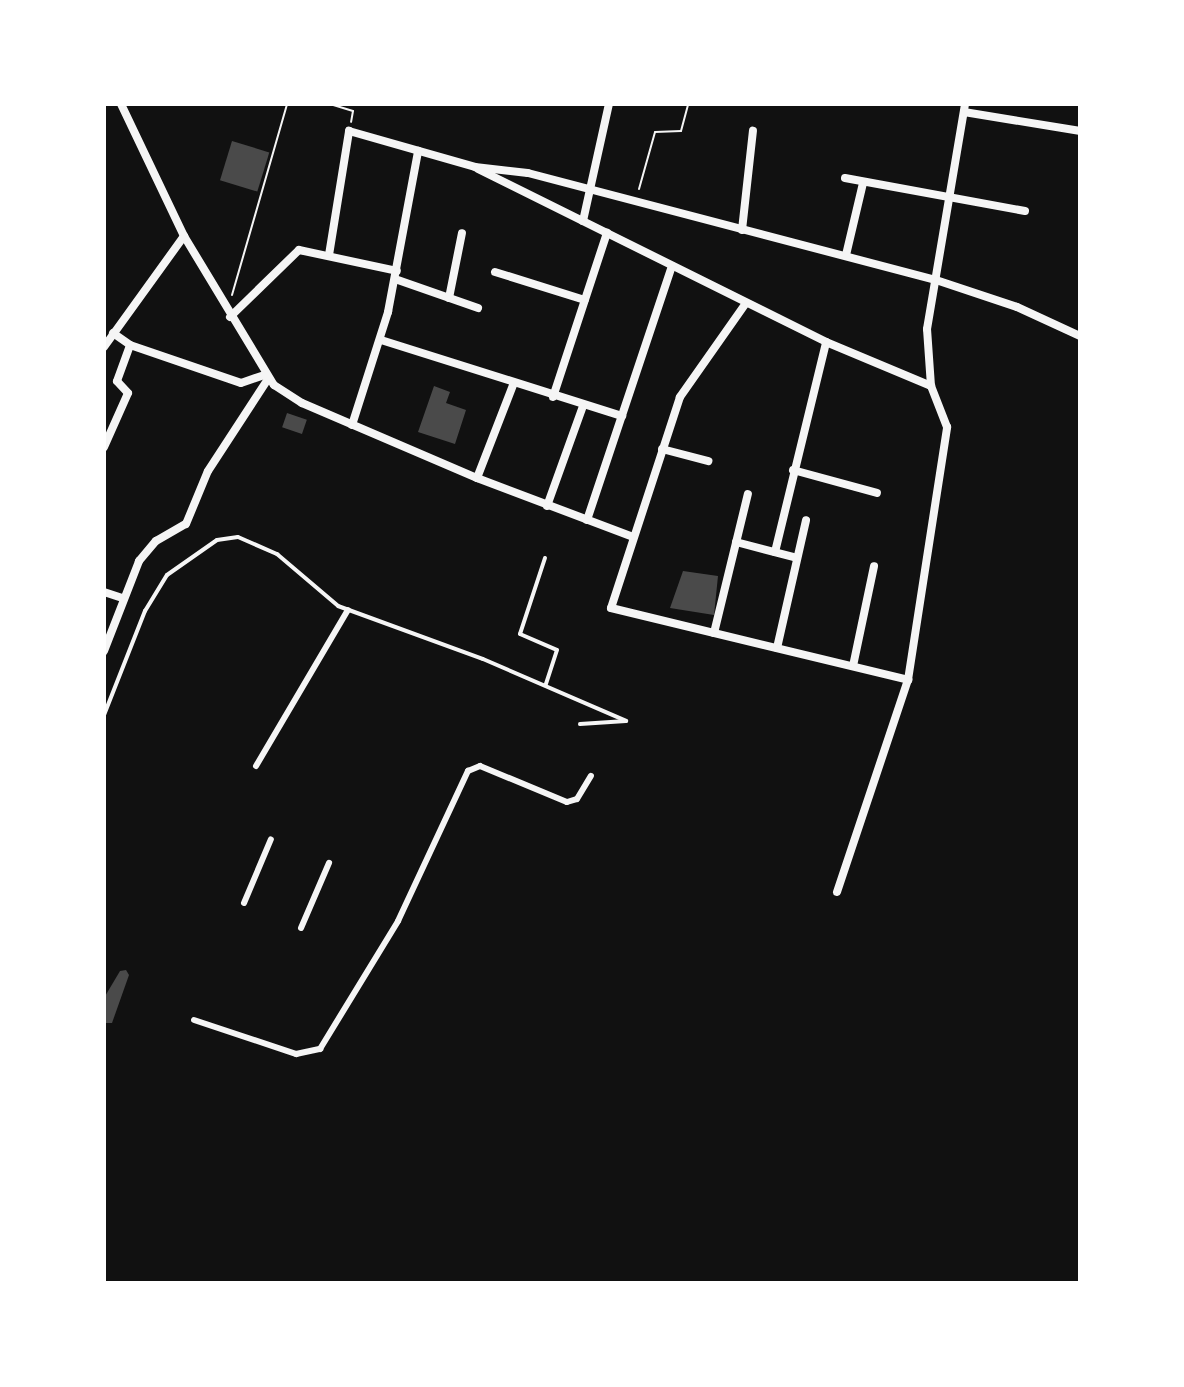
<!DOCTYPE html>
<html>
<head>
<meta charset="utf-8">
<style>
  body { margin:0 }
  #map { position:relative; width:1184px; height:1387px; overflow:hidden; background:#111; font-family:Quicksand,sans-serif }
  div>[style] { position:absolute }
  .building>* { inset:0; background:#4a4a4a; transform-origin:0 0 }
  .path>* { height:2px; margin:-1px; padding:0 1px; transform-origin:1px; border-radius:1px; background:#f5f5f5 }
  .service>* { height:4px; margin:-2px; padding:0 2px; transform-origin:2px; border-radius:2px; background:#f5f5f5 }
  .pedestrian>* { height:6px; margin:-3px; padding:0 3px; transform-origin:3px; border-radius:3px; background:#f5f5f5 }
  .minor>* { height:8px; margin:-4px; padding:0 4px; transform-origin:4px; border-radius:4px; background:#f5f5f5 }
  span { translate:-50% -50%; white-space:nowrap; text-align:center; line-height:1.15; -webkit-text-stroke:8px #fff; paint-order:stroke }
  .frame { position:absolute; inset:0; border:106px solid #fff; pointer-events:none }
</style>
</head>
<body>
<div id="map">
  <div class="building">
    <div style="left:232px;top:141px;width:39px;height:41px;rotate:17deg"></div>
    <div style="clip-path:polygon(434px 386px,450px 392px,446px 403px,466px 410px,455px 444px,418px 432px)"></div>
    <div style="left:287px;top:413px;width:21px;height:15px;rotate:19deg"></div>
    <div style="clip-path:polygon(683px 571px,718px 576px,714px 615px,670px 608px)"></div>
    <div style="clip-path:polygon(126px 970px,129px 975px,112px 1023px,104px 1023px,104px 998px,120px 971px)"></div>
  </div>
  <div class="path">
    <div style="left:330px;top:104px;width:24px;rotate:17deg"></div>
    <div style="left:353px;top:111px;width:11px;rotate:100deg"></div>
    <div style="left:639px;top:189px;width:59px;rotate:-74.3deg"></div>
    <div style="left:655px;top:132px;width:26px;rotate:-2deg"></div>
    <div style="left:681px;top:131px;width:28px;rotate:-75deg"></div>
    <div style="left:232px;top:295px;width:199px;rotate:-73.9deg"></div>
  </div>
  <div class="service">
    <div style="left:545px;top:558px;width:80px;rotate:108.2deg"></div>
    <div style="left:520px;top:634px;width:40px;rotate:23.4deg"></div>
    <div style="left:557px;top:650px;width:36px;rotate:108deg"></div>
    <div style="left:104px;top:715px;width:112px;rotate:-68.5deg"></div>
    <div style="left:145px;top:611px;width:42px;rotate:-58.6deg"></div>
    <div style="left:167px;top:575px;width:61px;rotate:-35deg"></div>
    <div style="left:217px;top:540px;width:21px;rotate:-8deg"></div>
    <div style="left:238px;top:537px;width:43px;rotate:23.6deg"></div>
    <div style="left:277px;top:554px;width:80px;rotate:40.4deg"></div>
    <div style="left:338px;top:606px;width:154px;rotate:20.1deg"></div>
    <div style="left:483px;top:659px;width:156px;rotate:23.4deg"></div>
    <div style="left:580px;top:724px;width:46px;rotate:-3.7deg"></div>
  </div>
  <div class="pedestrian">
    <div style="left:256px;top:766px;width:181px;rotate:-59.5deg"></div>
    <div style="left:244px;top:903px;width:69px;rotate:-67.1deg"></div>
    <div style="left:301px;top:928px;width:71px;rotate:-66.7deg"></div>
    <div style="left:194px;top:1020px;width:108px;rotate:18.4deg"></div>
    <div style="left:296px;top:1054px;width:25px;rotate:-12deg"></div>
    <div style="left:320px;top:1049px;width:150px;rotate:-58.6deg"></div>
    <div style="left:398px;top:921px;width:166px;rotate:-65deg"></div>
    <div style="left:468px;top:771px;width:13px;rotate:-23deg"></div>
    <div style="left:480px;top:766px;width:94px;rotate:22.5deg"></div>
    <div style="left:567px;top:802px;width:10px;rotate:-17deg"></div>
    <div style="left:577px;top:799px;width:27px;rotate:-59deg"></div>
  </div>
  <div class="minor">
    <div style="left:121px;top:104px;width:146px;rotate:64.5deg"></div>
    <div style="left:184px;top:236px;width:174px;rotate:58.9deg"></div>
    <div style="left:274px;top:385px;width:33px;rotate:33deg"></div>
    <div style="left:302px;top:403px;width:190px;rotate:23.2deg"></div>
    <div style="left:477px;top:478px;width:167px;rotate:20.7deg"></div>
    <div style="left:964px;top:112px;width:118px;rotate:9.3deg"></div>
    <div style="left:478px;top:169px;width:389px;rotate:26.4deg"></div>
    <div style="left:826px;top:342px;width:114px;rotate:22.7deg"></div>
    <div style="left:845px;top:178px;width:183px;rotate:10.4deg"></div>
    <div style="left:583px;top:221px;width:120px;rotate:-77.5deg"></div>
    <div style="left:742px;top:230px;width:100px;rotate:-83.7deg"></div>
    <div style="left:329px;top:255px;width:126px;rotate:-80.8deg"></div>
    <div style="left:349px;top:131px;width:131px;rotate:15.9deg"></div>
    <div style="left:475px;top:167px;width:53px;rotate:6.5deg"></div>
    <div style="left:528px;top:173px;width:422px;rotate:14.7deg"></div>
    <div style="left:936px;top:280px;width:85px;rotate:18.4deg"></div>
    <div style="left:1017px;top:307px;width:69px;rotate:24.7deg"></div>
    <div style="left:846px;top:255px;width:74px;rotate:-76.7deg"></div>
    <div style="left:495px;top:272px;width:94px;rotate:17.3deg"></div>
    <div style="left:395px;top:279px;width:88px;rotate:19.3deg"></div>
    <div style="left:449px;top:298px;width:66px;rotate:-78.7deg"></div>
    <div style="left:746px;top:303px;width:115px;rotate:125.1deg"></div>
    <div style="left:680px;top:397px;width:222px;rotate:108.1deg"></div>
    <div style="left:611px;top:608px;width:306px;rotate:13.6deg"></div>
    <div style="left:230px;top:317px;width:96px;rotate:-44.2deg"></div>
    <div style="left:299px;top:250px;width:100px;rotate:12.1deg"></div>
    <div style="left:113px;top:333px;width:21px;rotate:35deg"></div>
    <div style="left:130px;top:345px;width:117px;rotate:18.9deg"></div>
    <div style="left:241px;top:383px;width:24px;rotate:-19deg"></div>
    <div style="left:381px;top:340px;width:253px;rotate:17.5deg"></div>
    <div style="left:104px;top:347px;width:137px;rotate:-54.2deg"></div>
    <div style="left:553px;top:397px;width:173px;rotate:-71.8deg"></div>
    <div style="left:352px;top:425px;width:119px;rotate:-72.3deg"></div>
    <div style="left:388px;top:312px;width:164px;rotate:-79.4deg"></div>
    <div style="left:104px;top:447px;width:59px;rotate:-66deg"></div>
    <div style="left:128px;top:393px;width:16px;rotate:-133deg"></div>
    <div style="left:117px;top:381px;width:38px;rotate:-70deg"></div>
    <div style="left:662px;top:449px;width:48px;rotate:14.6deg"></div>
    <div style="left:793px;top:470px;width:87px;rotate:15.3deg"></div>
    <div style="left:477px;top:478px;width:100px;rotate:-68.8deg"></div>
    <div style="left:547px;top:506px;width:106px;rotate:-70.2deg"></div>
    <div style="left:587px;top:520px;width:268px;rotate:-71.5deg"></div>
    <div style="left:736px;top:542px;width:63px;rotate:14.7deg"></div>
    <div style="left:775px;top:552px;width:216px;rotate:-76.3deg"></div>
    <div style="left:104px;top:592px;width:20px;rotate:18deg"></div>
    <div style="left:714px;top:633px;width:143px;rotate:-76.3deg"></div>
    <div style="left:777px;top:648px;width:131px;rotate:-77.2deg"></div>
    <div style="left:104px;top:651px;width:97px;rotate:-68.7deg"></div>
    <div style="left:139px;top:561px;width:26px;rotate:-50deg"></div>
    <div style="left:156px;top:541px;width:34px;rotate:-30deg"></div>
    <div style="left:186px;top:524px;width:57px;rotate:-67.5deg"></div>
    <div style="left:208px;top:471px;width:110px;rotate:-56.9deg"></div>
    <div style="left:853px;top:666px;width:102px;rotate:-78.1deg"></div>
    <div style="left:837px;top:892px;width:224px;rotate:-71.5deg"></div>
    <div style="left:908px;top:680px;width:256px;rotate:-81.2deg"></div>
    <div style="left:947px;top:427px;width:44px;rotate:-111.3deg"></div>
    <div style="left:931px;top:386px;width:57px;rotate:-94deg"></div>
    <div style="left:927px;top:329px;width:228px;rotate:-80.4deg"></div>
  </div>
  <div class="frame"></div>
</div>
</body>
</html>
